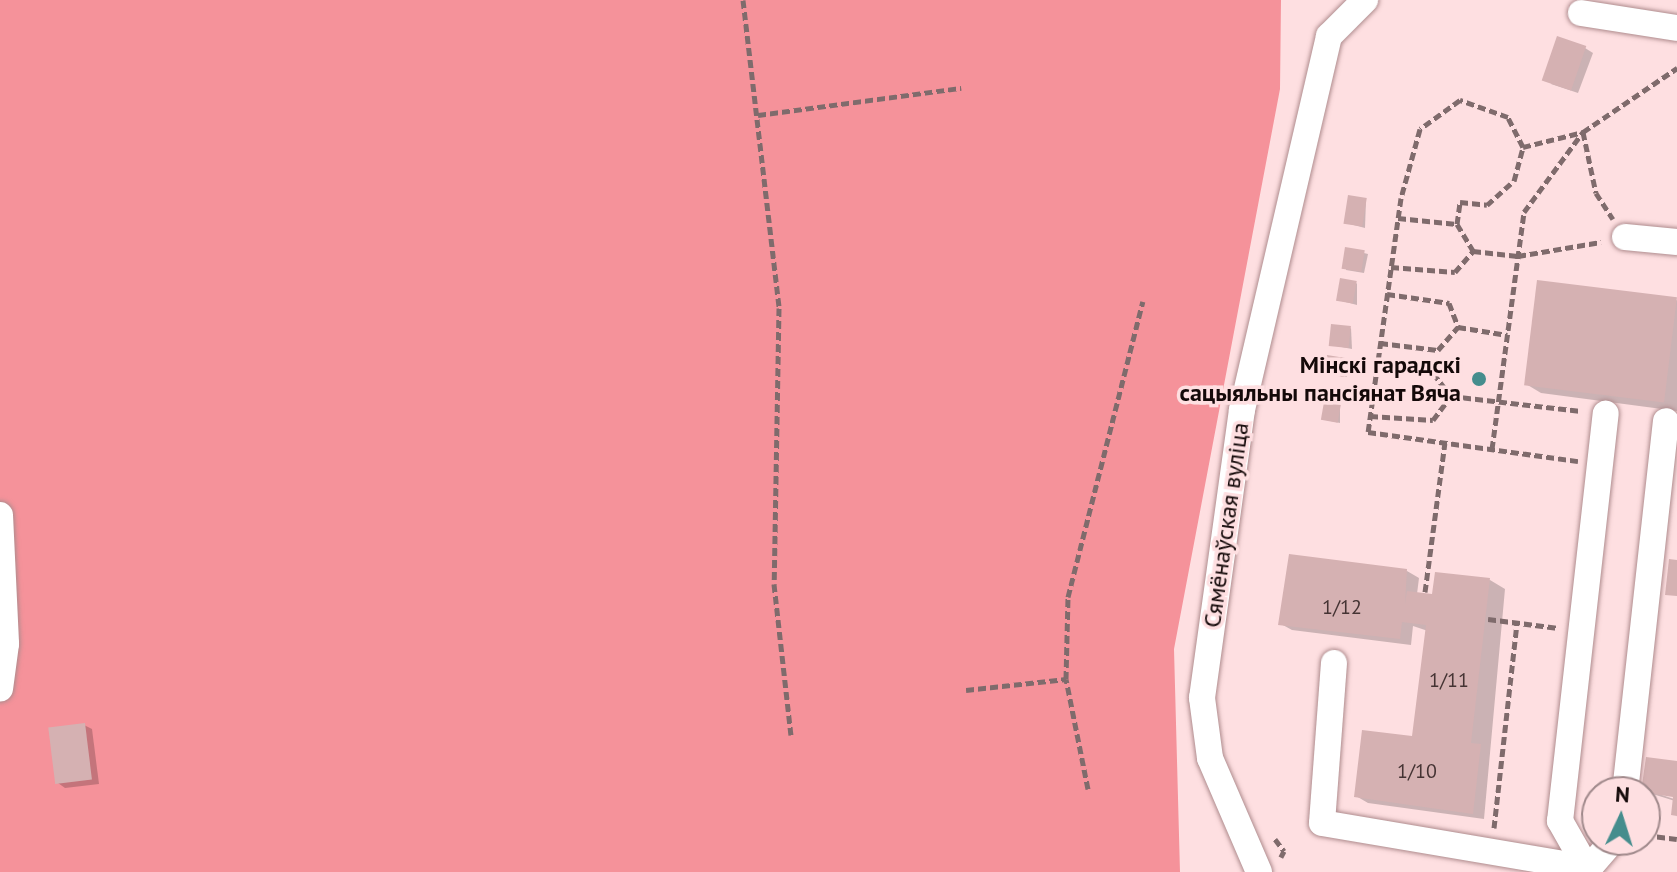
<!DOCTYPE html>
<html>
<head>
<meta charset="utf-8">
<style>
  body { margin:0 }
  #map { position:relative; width:1677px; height:872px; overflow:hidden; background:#fedfe1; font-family:"PT Sans",sans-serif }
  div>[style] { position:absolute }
  .forest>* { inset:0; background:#f5929a }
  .shadow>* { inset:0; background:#0003 }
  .building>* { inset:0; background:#d5b1b2; transform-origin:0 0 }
  .path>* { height:5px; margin-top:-2.5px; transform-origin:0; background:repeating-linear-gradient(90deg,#7f6b6c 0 8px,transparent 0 12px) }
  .roads { filter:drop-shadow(0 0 2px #af8c8e) drop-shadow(0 0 2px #af8c8e) }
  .minor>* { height:26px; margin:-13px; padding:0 13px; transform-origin:13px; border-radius:13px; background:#fff }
  .dots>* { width:22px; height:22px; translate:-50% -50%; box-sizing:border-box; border:4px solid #fedfe1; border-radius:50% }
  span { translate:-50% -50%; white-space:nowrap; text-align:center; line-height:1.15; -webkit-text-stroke:7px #fedfe1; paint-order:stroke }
  .number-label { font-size:20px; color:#433 }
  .number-label span { -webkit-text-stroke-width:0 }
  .poi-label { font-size:24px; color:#140909; font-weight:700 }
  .right { translate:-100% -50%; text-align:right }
  .street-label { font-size:24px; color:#140909 }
  .north { position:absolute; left:1581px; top:776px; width:80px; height:80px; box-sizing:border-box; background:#fedfe1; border:2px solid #a0898b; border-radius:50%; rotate:4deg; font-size:22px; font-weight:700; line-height:32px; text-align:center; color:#140909 }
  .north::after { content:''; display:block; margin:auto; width:28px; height:36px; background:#458d8d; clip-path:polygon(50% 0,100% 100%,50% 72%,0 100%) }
</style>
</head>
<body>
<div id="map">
  <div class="forest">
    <div style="clip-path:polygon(0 0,1281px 0,1280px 89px,1174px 649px,1180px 872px,0 872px)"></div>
  </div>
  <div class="shadow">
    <div style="clip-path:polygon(1585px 48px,1593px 53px,1578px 93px,1551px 84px)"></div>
    <div style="clip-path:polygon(1366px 200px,1365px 228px,1346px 223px)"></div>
    <div style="clip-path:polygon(1347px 249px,1368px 254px,1364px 273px,1346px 270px)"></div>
    <div style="clip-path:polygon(1357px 283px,1357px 305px,1338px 300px)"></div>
    <div style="clip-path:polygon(1677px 300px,1677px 411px,1541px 393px,1526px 384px)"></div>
    <div style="clip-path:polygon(1351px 328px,1352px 349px,1331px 345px)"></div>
    <div style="clip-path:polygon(1346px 360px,1347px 377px,1329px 374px)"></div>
    <div style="clip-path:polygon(1340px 407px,1340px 423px,1326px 420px)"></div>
    <div style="clip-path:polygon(1407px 571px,1419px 578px,1417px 594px,1434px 597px,1490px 580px,1505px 589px,1484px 819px,1368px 803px,1356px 796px,1424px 739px,1428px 631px,1413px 626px,1411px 645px,1292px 630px,1281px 624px)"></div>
    <div style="clip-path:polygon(84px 725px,92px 729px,99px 784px,65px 788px,58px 783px)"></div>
    <div style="clip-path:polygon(1677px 763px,1677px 796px,1653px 792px,1677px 800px,1677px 817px,1675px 801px,1643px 791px)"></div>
  </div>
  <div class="building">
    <div style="left:1557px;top:36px;width:31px;height:47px;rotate:19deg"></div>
    <div style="left:1348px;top:195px;width:19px;height:29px;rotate:9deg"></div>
    <div style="left:1345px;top:247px;width:20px;height:22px;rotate:9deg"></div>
    <div style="left:1340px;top:278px;width:17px;height:23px;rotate:10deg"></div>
    <div style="left:1537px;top:280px;width:141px;height:106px;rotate:7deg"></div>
    <div style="left:1331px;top:324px;width:20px;height:22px;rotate:6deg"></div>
    <div style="left:1327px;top:355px;width:20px;height:19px;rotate:9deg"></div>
    <div style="left:1324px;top:402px;width:17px;height:18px;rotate:10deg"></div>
    <div style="clip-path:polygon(1289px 554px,1407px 569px,1405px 604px,1407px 591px,1432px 594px,1435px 572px,1490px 578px,1471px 743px,1481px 744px,1473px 814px,1354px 797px,1362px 730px,1412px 736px,1426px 625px,1402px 622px,1400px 639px,1278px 625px)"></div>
    <div style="clip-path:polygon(1669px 559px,1677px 560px,1677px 596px,1665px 595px)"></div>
    <div style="left:85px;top:723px;width:57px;height:37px;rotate:83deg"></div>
    <div style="clip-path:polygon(1646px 757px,1677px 761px,1677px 816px,1671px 815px,1673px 797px,1641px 792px)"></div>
  </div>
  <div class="path">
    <div style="left:743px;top:0;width:310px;rotate:83.3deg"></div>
    <div style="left:779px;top:308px;width:276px;rotate:91deg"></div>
    <div style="left:774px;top:584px;width:152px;rotate:83.6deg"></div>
    <div style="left:758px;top:115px;width:205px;rotate:-7.6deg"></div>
    <div style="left:1523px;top:147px;width:62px;rotate:-14deg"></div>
    <div style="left:1583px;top:132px;width:62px;rotate:78deg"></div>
    <div style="left:1596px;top:193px;width:31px;rotate:57deg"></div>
    <div style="left:1398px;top:218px;width:59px;rotate:5.8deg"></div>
    <div style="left:1457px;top:224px;width:31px;rotate:59deg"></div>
    <div style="left:1457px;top:224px;width:22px;rotate:-82deg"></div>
    <div style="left:1460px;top:202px;width:27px;rotate:6deg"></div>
    <div style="left:1487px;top:205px;width:36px;rotate:-42deg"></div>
    <div style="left:1514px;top:181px;width:35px;rotate:-75deg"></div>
    <div style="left:1523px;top:147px;width:34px;rotate:-117deg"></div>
    <div style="left:1508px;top:117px;width:51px;rotate:-160.5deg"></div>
    <div style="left:1460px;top:100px;width:49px;rotate:144.1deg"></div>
    <div style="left:1420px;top:129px;width:72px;rotate:105.4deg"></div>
    <div style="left:1401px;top:198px;width:236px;rotate:98deg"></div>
    <div style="left:1368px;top:432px;width:212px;rotate:7.9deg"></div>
    <div style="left:1473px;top:251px;width:45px;rotate:6.3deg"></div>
    <div style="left:1518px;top:256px;width:84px;rotate:-9.6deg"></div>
    <div style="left:1391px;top:267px;width:64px;rotate:4.5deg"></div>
    <div style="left:1455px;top:272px;width:28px;rotate:-49deg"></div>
    <div style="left:1387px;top:294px;width:63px;rotate:8.3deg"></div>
    <div style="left:1449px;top:303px;width:26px;rotate:69deg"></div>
    <div style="left:1458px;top:327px;width:50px;rotate:9.3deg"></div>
    <div style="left:1380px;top:343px;width:58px;rotate:6.9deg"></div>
    <div style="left:1438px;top:350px;width:30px;rotate:-49deg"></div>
    <div style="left:1377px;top:366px;width:56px;rotate:7.1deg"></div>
    <div style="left:1433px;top:373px;width:29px;rotate:52deg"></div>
    <div style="left:1451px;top:396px;width:131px;rotate:6.6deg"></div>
    <div style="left:1370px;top:416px;width:63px;rotate:3.6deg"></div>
    <div style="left:1433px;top:420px;width:30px;rotate:-53deg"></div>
    <div style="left:1492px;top:449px;width:239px;rotate:-82.3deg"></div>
    <div style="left:1524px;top:212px;width:99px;rotate:-53.6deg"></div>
    <div style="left:1583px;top:132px;width:114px;rotate:-34.2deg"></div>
    <div style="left:1425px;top:592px;width:150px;rotate:-82.4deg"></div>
    <div style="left:1488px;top:619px;width:71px;rotate:7.3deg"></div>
    <div style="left:966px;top:690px;width:101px;rotate:-6.3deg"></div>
    <div style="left:1088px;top:789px;width:112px;rotate:-101.3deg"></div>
    <div style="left:1066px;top:679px;width:82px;rotate:-88.6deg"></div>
    <div style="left:1068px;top:597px;width:305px;rotate:-75.8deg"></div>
    <div style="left:1494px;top:828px;width:206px;rotate:-83.6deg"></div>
    <div style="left:1645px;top:835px;width:32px;rotate:7deg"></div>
    <div style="left:1275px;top:839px;width:15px;rotate:53deg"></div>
    <div style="left:1284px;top:851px;width:7px;rotate:117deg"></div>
  </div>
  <div class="roads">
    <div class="minor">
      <div style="left:1581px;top:13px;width:97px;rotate:8.9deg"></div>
      <div style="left:1625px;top:237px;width:52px;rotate:5.5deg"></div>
      <div style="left:0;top:515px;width:129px;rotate:87.3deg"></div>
      <div style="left:6px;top:644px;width:45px;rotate:97.6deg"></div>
      <div style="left:1334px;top:663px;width:160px;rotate:94.3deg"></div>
      <div style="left:1322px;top:823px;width:271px;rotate:9.6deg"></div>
      <div style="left:1589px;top:868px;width:37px;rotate:-49deg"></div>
      <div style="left:1625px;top:792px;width:373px;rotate:-83.7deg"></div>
      <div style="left:1259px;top:872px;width:124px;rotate:-113.3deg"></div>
      <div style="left:1210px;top:758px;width:61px;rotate:-97.6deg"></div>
      <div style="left:1202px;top:698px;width:291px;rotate:-82.1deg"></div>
      <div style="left:1242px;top:410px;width:384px;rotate:-76.9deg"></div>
      <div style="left:1329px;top:36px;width:51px;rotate:-45deg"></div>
      <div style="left:1589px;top:872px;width:59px;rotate:-119.6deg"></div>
      <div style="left:1560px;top:821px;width:410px;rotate:-83.6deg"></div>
    </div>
  </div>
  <div class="dots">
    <div style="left:1479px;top:379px;background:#458d8d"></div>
  </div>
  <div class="number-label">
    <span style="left:1342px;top:607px">1/12</span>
    <span style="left:1449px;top:680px">1/11</span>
    <span style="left:1417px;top:771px">1/10</span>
  </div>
  <div class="poi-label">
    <span class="right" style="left:1461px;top:379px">Мінскі гарадскі<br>сацыяльны пансіянат Вяча</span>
  </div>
  <div class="street-label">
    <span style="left:1226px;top:525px;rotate:-82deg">Сямёнаўская вуліца</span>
  </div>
  <div class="north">N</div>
</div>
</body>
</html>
